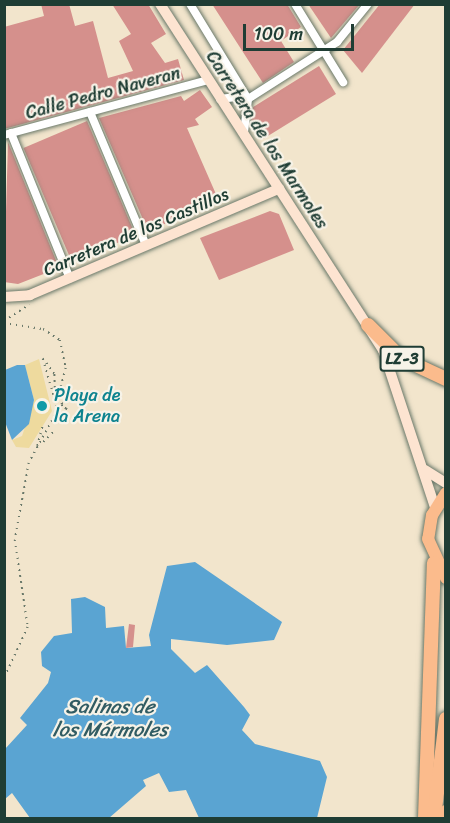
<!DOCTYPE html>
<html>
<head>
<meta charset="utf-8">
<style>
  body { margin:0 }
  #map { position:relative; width:450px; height:823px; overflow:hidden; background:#f2e5cc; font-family:Sriracha,sans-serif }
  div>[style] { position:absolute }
  .sand>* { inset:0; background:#eeda9e }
  .water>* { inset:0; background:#5aa4d2 }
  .building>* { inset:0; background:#d5908c; transform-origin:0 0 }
  .path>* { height:1.5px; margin-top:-0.75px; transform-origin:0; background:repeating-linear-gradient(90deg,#697869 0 1.5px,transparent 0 6px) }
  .roads { filter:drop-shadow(0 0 2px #697869) drop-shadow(0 0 2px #697869) }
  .minor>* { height:8px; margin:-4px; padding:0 4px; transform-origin:4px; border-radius:4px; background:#fff }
  .secondary>* { height:10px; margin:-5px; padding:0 5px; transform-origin:5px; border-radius:5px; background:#fde4d1 }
  .primary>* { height:12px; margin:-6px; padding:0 6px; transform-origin:6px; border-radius:6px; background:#fbbb8c }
  .motorway>* { height:14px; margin:-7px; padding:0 7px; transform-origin:7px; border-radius:7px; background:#fbbb8c }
  .dots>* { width:16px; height:16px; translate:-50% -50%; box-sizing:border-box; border:3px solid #f7f3e8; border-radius:50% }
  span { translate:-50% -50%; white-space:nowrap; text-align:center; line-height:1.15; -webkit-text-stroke:4.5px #f7f3e8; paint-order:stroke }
  .shield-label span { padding:2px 4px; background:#f7f3e8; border:2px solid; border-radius:4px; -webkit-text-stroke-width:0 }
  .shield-label { font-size:16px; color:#1f3d34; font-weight:700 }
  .street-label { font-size:18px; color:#1f3d34 }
  .culture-label { font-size:18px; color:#0d838f }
  .left { translate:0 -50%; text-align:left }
  .water-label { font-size:20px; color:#315c63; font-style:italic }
  .frame { position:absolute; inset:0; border:6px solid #1f3d34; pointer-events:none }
  .scale { position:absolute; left:243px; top:24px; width:111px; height:27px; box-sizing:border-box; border:3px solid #1f3d34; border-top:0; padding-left:8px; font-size:18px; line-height:21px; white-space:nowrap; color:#1f3d34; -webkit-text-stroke:4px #f7f3e8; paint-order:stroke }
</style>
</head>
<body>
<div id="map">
  <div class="sand">
    <div style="clip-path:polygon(39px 359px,52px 411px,29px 448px,16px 447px,12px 440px,22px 436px,34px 400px,25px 365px)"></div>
  </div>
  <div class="water">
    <div style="clip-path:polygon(17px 365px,25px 365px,34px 400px,29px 424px,12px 440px,5px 422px,5px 370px)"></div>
    <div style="clip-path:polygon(195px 562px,282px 622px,274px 640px,227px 645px,171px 639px,171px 649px,195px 673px,207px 665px,244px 707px,250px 715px,242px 730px,255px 744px,320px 761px,327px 777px,317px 818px,199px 818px,186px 790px,169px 792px,159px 773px,143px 780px,146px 786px,109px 818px,30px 818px,12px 793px,5px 799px,5px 749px,27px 725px,20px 718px,48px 683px,51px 672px,42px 666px,41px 652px,54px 636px,72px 633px,71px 599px,85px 597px,105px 607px,106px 628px,124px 626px,126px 648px,151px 646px,149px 635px,167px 566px)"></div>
  </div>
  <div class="building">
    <div style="clip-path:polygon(41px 4px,69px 4px,75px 26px,93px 21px,108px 78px,133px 71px,119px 41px,131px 34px,112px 4px,148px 4px,166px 34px,151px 43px,165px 63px,178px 59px,184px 80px,4px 129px,4px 27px,44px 16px)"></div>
    <div style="clip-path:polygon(212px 4px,287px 4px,301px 27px,281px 41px,294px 62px,263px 83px)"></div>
    <div style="clip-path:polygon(308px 4px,360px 4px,331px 38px)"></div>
    <div style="clip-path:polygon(380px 4px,415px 4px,362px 73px,343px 50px)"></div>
    <div style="clip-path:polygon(319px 66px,336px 94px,263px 139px,251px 121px,253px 107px)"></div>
    <div style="clip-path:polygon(200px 90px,212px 107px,195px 119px,199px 125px,187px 128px,219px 201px,148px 231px,99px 118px,181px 96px,184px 101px)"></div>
    <div style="left:87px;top:121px;width:124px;height:69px;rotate:67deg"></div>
    <div style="clip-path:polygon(8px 142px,59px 268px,18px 284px,4px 282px)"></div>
    <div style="clip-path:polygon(270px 211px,279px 214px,294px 250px,219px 280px,200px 238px)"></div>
    <div style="clip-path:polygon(129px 624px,135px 625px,133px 647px,126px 648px)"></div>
  </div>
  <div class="path">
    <div style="left:4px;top:321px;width:30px;rotate:-33deg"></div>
    <div style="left:4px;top:323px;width:39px;rotate:9deg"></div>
    <div style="left:43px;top:329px;width:20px;rotate:33deg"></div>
    <div style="left:60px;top:340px;width:29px;rotate:78deg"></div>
    <div style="left:66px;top:368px;width:31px;rotate:105deg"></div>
    <div style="left:58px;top:398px;width:15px;rotate:53deg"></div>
    <div style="left:67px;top:410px;width:16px;rotate:-140deg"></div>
    <div style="left:55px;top:400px;width:26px;rotate:-92deg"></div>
    <div style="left:54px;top:374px;width:19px;rotate:-126deg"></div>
    <div style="left:43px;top:359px;width:53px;rotate:73.6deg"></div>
    <div style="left:58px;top:410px;width:60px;rotate:118.7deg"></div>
    <div style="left:29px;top:463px;width:78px;rotate:100.3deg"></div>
    <div style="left:15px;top:540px;width:88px;rotate:81.5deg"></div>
    <div style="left:28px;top:627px;width:57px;rotate:114.8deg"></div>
    <div style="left:43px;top:442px;width:16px;rotate:-45deg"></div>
    <div style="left:37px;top:446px;width:20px;rotate:-75deg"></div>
  </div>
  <div class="roads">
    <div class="minor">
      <div style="left:190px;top:4px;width:111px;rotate:58.6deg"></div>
      <div style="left:295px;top:4px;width:92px;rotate:58.4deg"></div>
      <div style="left:220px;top:99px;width:16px;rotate:-7deg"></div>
      <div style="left:236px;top:97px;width:11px;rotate:-75deg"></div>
      <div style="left:90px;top:112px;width:144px;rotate:67.2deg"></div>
      <div style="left:244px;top:132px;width:33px;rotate:-83deg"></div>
      <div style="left:248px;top:99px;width:106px;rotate:-32.6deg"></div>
      <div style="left:337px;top:42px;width:49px;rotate:-50.8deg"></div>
      <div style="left:11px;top:133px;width:157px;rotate:68deg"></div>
      <div style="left:4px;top:135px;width:211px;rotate:-15.1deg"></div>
    </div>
    <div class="secondary">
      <div style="left:160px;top:4px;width:412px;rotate:57.2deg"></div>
      <div style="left:383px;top:350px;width:165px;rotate:71.7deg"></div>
      <div style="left:4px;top:297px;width:26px;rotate:-4deg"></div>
      <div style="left:30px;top:295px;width:271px;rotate:-23.1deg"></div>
      <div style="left:425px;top:470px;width:25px;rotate:32deg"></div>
    </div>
    <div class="primary">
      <div style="left:446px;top:493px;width:26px;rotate:122deg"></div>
      <div style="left:432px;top:515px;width:24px;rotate:99deg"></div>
      <div style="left:428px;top:539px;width:43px;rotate:65.2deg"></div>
    </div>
    <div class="motorway">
      <div style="left:368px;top:325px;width:47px;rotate:45deg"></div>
      <div style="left:401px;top:358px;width:50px;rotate:25deg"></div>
      <div style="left:425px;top:818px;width:255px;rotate:-88deg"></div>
      <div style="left:434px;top:818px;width:100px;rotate:-83.1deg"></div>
      <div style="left:445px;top:818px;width:6px;rotate:-81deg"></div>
    </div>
  </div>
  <div class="dots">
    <div style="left:42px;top:406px;background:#0f9aa8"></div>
  </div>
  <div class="shield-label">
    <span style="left:402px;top:359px">LZ-3</span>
  </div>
  <div class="street-label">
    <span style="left:103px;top:93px;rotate:-15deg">Calle Pedro Naveran</span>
    <span style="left:267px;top:140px;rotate:57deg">Carretera de los Marmoles</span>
    <span style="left:136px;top:232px;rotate:-23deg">Carretera de los Castillos</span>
  </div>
  <div class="culture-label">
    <span class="left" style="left:54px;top:406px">Playa de<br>la Arena</span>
  </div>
  <div class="water-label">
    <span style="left:110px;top:718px">Salinas de<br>los Mármoles</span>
  </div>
  <div class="frame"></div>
  <div class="scale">100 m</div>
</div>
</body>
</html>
